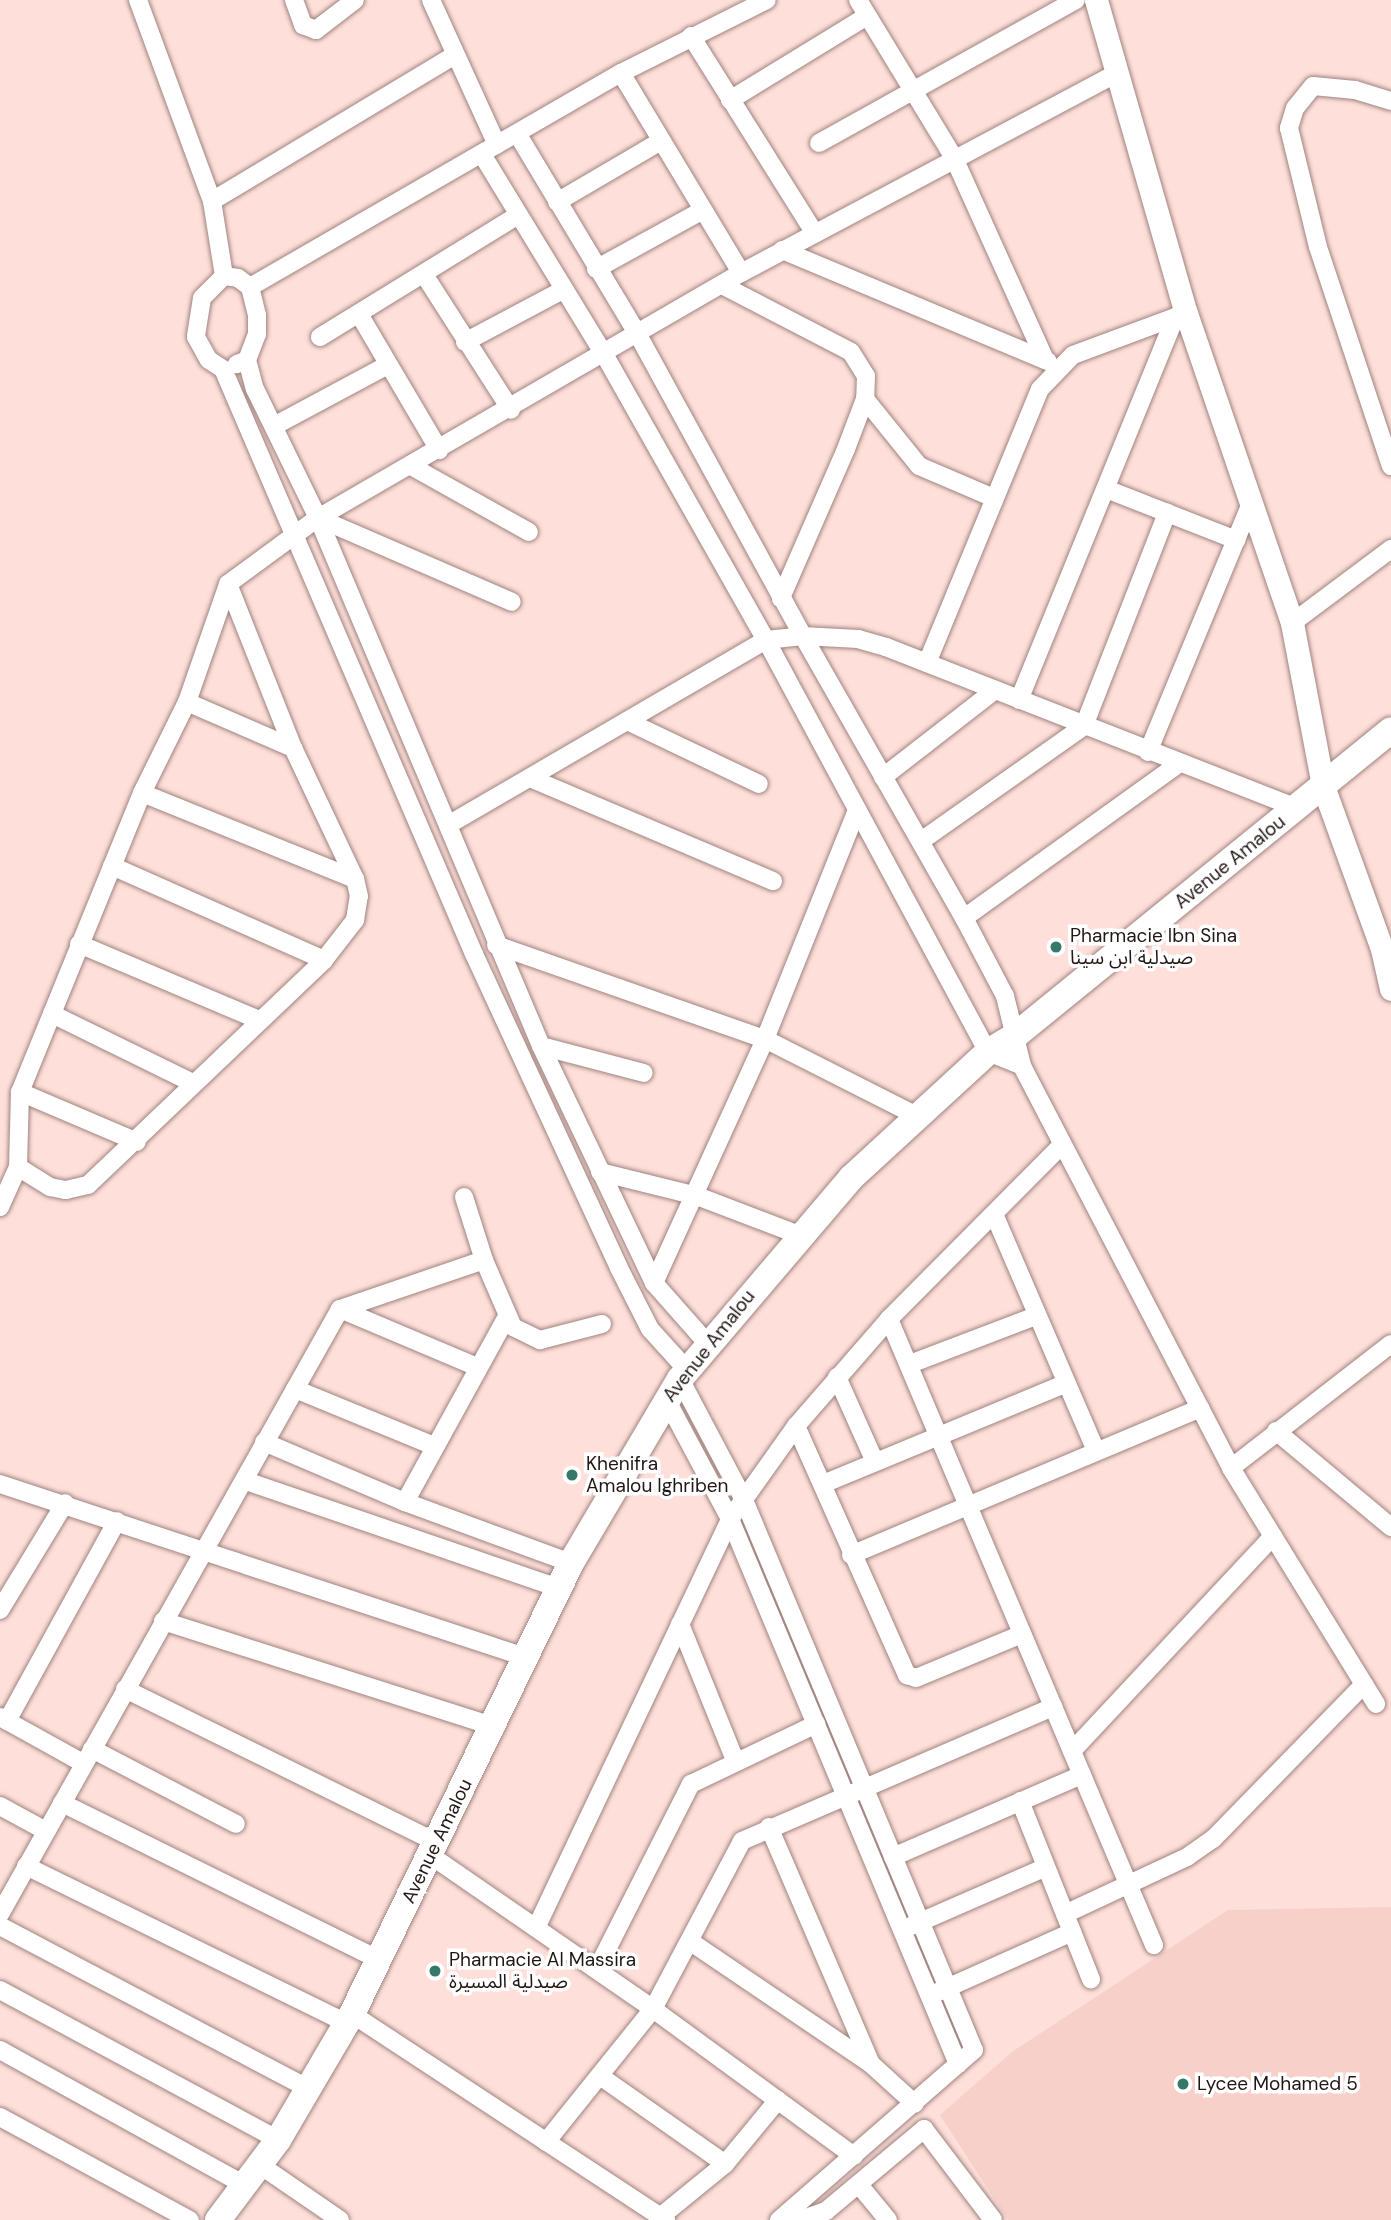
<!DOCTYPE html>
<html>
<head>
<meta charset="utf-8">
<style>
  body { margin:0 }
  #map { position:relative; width:1391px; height:2220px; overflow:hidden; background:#fedfda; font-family:"DM Sans","Noto Sans Arabic",sans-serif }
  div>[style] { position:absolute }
  .built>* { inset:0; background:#f7d0ca }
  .roads { filter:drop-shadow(0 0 2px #9f837f) drop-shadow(0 0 2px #9f837f) }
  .minor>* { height:18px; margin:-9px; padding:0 9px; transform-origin:9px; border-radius:9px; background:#fff }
  .tertiary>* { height:23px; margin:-11.5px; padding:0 11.5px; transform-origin:11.5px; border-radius:11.5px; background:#fff }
  .secondary>* { height:26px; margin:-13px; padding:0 13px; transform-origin:13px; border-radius:13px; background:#fff }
  .dots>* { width:19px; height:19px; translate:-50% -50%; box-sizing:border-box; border:4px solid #fff; border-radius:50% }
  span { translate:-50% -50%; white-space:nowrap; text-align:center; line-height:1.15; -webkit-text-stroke:7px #fff; paint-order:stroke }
  .street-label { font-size:19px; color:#201614 }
  .poi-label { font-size:19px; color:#201614 }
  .left { translate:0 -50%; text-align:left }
</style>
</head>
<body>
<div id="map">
  <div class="built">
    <div style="clip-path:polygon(1391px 1907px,1391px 2220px,1008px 2220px,940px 2115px,1012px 2052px,1228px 1910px)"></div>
  </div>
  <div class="roads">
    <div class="minor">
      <div style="left:138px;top:0;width:214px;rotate:69.8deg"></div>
      <div style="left:212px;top:201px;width:76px;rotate:80.9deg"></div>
      <div style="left:294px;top:0;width:27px;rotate:70deg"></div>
      <div style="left:303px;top:25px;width:14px;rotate:21deg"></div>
      <div style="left:316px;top:30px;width:49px;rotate:-37.6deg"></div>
      <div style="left:431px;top:0;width:159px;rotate:65.5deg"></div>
      <div style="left:858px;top:0;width:185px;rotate:58.7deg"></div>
      <div style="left:954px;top:158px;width:218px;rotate:65.7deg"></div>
      <div style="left:691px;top:36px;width:231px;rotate:57.9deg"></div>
      <div style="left:621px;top:73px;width:233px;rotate:59deg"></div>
      <div style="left:730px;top:100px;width:161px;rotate:-31.5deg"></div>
      <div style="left:1391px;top:101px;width:38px;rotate:-163deg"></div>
      <div style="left:1355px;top:90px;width:42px;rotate:-174.6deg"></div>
      <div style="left:1313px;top:86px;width:28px;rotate:129deg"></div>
      <div style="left:1295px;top:108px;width:21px;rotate:107deg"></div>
      <div style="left:1289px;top:128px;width:122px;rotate:76.3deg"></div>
      <div style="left:1318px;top:247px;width:231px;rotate:71.6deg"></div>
      <div style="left:518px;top:135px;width:231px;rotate:59deg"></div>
      <div style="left:637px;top:333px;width:345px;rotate:61.3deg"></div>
      <div style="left:803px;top:636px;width:325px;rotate:60.3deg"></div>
      <div style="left:964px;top:918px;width:88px;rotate:62.3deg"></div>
      <div style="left:1005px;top:996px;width:72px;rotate:76.3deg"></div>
      <div style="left:1022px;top:1066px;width:453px;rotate:62.5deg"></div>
      <div style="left:1231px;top:1468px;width:277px;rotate:58.4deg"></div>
      <div style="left:819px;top:143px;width:294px;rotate:-29.1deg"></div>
      <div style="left:483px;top:156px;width:232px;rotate:58.6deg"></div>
      <div style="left:604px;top:354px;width:329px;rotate:60.5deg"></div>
      <div style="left:766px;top:640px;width:468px;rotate:61.7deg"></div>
      <div style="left:988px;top:1052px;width:37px;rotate:22deg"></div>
      <div style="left:212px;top:201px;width:281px;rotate:-31deg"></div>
      <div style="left:557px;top:202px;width:121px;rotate:-30.4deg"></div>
      <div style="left:782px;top:250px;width:288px;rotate:22.7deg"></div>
      <div style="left:596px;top:269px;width:120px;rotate:-28.9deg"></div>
      <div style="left:224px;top:276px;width:31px;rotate:135deg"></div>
      <div style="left:202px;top:298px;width:39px;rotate:99deg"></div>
      <div style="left:196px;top:337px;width:26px;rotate:61deg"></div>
      <div style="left:209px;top:360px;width:17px;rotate:33deg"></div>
      <div style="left:223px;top:369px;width:637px;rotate:66.78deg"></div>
      <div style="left:474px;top:954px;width:346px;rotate:65.2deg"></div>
      <div style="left:619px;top:1268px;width:68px;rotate:63.1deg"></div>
      <div style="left:650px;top:1329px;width:55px;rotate:47.9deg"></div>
      <div style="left:224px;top:276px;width:14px;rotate:8deg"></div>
      <div style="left:238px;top:278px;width:15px;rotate:37deg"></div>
      <div style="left:250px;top:287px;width:29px;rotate:76deg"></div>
      <div style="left:257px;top:315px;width:19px;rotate:90deg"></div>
      <div style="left:257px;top:334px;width:28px;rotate:111deg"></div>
      <div style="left:247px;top:360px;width:11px;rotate:158deg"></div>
      <div style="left:425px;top:276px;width:159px;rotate:57.3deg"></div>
      <div style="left:722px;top:285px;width:145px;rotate:27.4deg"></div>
      <div style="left:851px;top:352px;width:28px;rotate:58deg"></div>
      <div style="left:866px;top:376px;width:23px;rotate:92deg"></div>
      <div style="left:865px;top:399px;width:53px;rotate:110.8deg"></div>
      <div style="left:846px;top:449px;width:163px;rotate:113.6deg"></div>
      <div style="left:250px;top:287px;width:428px;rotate:-30deg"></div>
      <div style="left:621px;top:73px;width:163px;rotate:-26.6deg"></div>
      <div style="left:359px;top:314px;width:158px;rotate:59.5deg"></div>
      <div style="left:320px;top:337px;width:233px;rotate:-31.6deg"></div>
      <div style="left:465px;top:342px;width:111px;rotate:-28deg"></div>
      <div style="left:247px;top:360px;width:30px;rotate:75deg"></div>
      <div style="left:255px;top:389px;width:144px;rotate:64deg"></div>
      <div style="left:318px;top:518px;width:573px;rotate:67.1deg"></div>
      <div style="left:541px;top:1046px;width:263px;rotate:64.5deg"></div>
      <div style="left:654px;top:1283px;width:81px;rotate:48.5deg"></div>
      <div style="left:865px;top:399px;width:86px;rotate:51.1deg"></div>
      <div style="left:919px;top:466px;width:82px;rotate:23.1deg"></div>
      <div style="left:274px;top:426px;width:129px;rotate:-28.2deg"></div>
      <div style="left:411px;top:466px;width:135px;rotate:29.2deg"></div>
      <div style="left:1106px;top:489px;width:140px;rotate:21.4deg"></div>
      <div style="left:318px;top:518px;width:211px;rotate:23.4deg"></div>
      <div style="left:1292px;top:623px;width:124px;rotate:-36.8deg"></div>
      <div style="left:927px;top:663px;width:296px;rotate:-67.6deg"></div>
      <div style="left:1040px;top:389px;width:47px;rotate:-45.9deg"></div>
      <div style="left:1073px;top:355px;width:121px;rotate:-20.4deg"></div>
      <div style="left:1019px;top:700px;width:414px;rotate:-67.8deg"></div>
      <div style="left:187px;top:702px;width:116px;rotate:23.5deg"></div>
      <div style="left:627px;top:721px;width:146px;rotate:25.5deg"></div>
      <div style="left:1148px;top:752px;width:269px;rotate:-67.5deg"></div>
      <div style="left:883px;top:777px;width:142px;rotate:-37.8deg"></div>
      <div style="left:530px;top:778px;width:264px;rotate:23deg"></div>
      <div style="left:142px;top:793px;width:230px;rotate:22deg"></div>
      <div style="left:448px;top:825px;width:368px;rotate:-30.2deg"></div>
      <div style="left:766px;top:640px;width:37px;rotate:-6deg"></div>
      <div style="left:803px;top:636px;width:55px;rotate:3.1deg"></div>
      <div style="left:858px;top:639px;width:29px;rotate:16deg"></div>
      <div style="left:886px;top:647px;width:441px;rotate:21.4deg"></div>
      <div style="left:921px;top:841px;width:199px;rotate:-35.2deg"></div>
      <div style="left:1084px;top:726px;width:229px;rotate:-68.7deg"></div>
      <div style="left:112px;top:866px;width:232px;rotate:23.9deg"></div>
      <div style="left:964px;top:918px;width:264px;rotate:-35.7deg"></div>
      <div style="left:79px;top:944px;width:195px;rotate:22.9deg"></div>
      <div style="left:496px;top:945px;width:285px;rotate:19.3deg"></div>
      <div style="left:765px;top:1039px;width:173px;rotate:26.9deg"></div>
      <div style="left:52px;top:1014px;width:157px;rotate:26.1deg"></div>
      <div style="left:541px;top:1046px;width:106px;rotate:14.7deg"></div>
      <div style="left:20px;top:1092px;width:127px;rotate:23.1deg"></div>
      <div style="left:18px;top:1167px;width:38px;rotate:32deg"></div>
      <div style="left:50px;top:1187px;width:16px;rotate:11deg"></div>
      <div style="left:66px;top:1190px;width:23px;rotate:-13deg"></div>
      <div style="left:88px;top:1185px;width:326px;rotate:-43.6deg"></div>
      <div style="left:324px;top:960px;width:51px;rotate:-52.2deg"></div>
      <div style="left:355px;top:920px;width:24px;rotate:-81deg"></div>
      <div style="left:359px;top:896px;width:17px;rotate:-103deg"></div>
      <div style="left:355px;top:879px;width:145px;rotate:-115.3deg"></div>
      <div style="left:293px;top:748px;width:176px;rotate:-111.6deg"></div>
      <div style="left:600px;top:1172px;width:100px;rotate:13.9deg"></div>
      <div style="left:697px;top:1196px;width:109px;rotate:20.9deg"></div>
      <div style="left:464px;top:1197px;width:66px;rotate:72.4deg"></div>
      <div style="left:484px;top:1260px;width:73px;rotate:66.6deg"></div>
      <div style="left:513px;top:1327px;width:30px;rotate:26deg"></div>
      <div style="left:540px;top:1340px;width:64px;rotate:-14.5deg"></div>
      <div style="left:0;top:1207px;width:44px;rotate:-65.8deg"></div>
      <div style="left:18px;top:1167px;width:75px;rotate:-88.5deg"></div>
      <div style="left:20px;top:1092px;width:323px;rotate:-67.8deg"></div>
      <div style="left:142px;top:793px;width:102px;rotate:-63.7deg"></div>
      <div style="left:187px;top:702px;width:125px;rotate:-70.8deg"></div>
      <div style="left:228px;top:584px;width:112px;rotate:-36.3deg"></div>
      <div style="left:318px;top:518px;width:489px;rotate:-30.1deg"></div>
      <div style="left:741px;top:273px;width:425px;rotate:-28deg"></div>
      <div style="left:994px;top:1214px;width:258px;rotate:66.7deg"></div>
      <div style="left:654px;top:1283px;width:268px;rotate:-65.5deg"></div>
      <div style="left:765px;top:1039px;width:247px;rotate:-68.1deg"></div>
      <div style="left:340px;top:1309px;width:149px;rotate:22.9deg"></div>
      <div style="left:889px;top:1319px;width:680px;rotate:67.06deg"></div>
      <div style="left:910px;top:1364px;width:135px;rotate:-20.9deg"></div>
      <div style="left:837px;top:1377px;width:93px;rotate:65.9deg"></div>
      <div style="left:680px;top:1379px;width:137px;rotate:62.1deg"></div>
      <div style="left:744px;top:1500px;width:596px;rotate:67.31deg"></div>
      <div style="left:974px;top:2050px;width:259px;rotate:138.9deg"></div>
      <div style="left:295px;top:1389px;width:150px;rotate:22.3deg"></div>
      <div style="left:666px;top:1399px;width:136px;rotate:61.9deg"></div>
      <div style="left:730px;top:1519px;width:591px;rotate:67.3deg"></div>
      <div style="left:796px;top:1426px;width:273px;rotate:66deg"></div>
      <div style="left:907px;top:1675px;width:9px;rotate:18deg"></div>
      <div style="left:916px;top:1678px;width:115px;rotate:-22.5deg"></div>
      <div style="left:1276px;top:1431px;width:150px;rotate:39.9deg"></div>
      <div style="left:264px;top:1442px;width:153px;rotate:23.1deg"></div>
      <div style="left:405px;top:1502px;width:177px;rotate:20.2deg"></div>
      <div style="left:1231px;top:1468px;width:202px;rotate:-37.8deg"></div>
      <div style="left:246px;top:1481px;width:331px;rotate:18.9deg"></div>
      <div style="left:0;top:1484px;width:553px;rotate:18.24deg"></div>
      <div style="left:823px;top:1484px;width:261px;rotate:-22.5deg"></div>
      <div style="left:405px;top:1502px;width:210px;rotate:-61.2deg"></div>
      <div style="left:851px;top:1555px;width:379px;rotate:-22.8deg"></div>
      <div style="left:0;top:1610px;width:125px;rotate:-58.7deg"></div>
      <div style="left:163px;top:1621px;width:346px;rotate:17.7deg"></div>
      <div style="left:680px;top:1624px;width:147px;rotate:68deg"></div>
      <div style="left:125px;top:1689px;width:347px;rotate:26.2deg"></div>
      <div style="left:0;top:1717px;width:95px;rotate:29deg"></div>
      <div style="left:7px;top:1721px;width:228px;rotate:-61.2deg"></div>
      <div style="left:92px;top:1749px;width:162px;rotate:27.5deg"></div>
      <div style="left:1072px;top:1751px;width:294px;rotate:-46.9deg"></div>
      <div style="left:1020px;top:1801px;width:192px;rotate:68.3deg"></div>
      <div style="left:62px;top:1803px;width:354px;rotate:26.3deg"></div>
      <div style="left:0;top:1806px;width:50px;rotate:28.6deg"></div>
      <div style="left:769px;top:1827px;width:258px;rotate:66.7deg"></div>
      <div style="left:430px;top:1855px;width:271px;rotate:34.6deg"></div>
      <div style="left:653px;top:2009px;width:249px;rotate:36.2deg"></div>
      <div style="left:893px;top:1857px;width:206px;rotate:-23.5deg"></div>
      <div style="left:26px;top:1866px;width:356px;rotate:26.1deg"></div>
      <div style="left:0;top:1914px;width:694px;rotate:-60.66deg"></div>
      <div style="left:340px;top:1309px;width:152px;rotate:-18.8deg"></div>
      <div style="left:1065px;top:1914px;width:135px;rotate:-25deg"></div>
      <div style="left:1187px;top:1857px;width:32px;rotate:-35deg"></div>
      <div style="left:1213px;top:1839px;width:216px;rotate:-45.7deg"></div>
      <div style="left:0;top:1926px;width:349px;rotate:27.8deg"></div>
      <div style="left:537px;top:1926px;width:450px;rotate:-64.6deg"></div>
      <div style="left:730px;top:1519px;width:114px;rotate:-54.6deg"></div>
      <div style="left:796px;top:1426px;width:142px;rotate:-49deg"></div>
      <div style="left:889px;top:1319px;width:245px;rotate:-45.2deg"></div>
      <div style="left:911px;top:1926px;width:147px;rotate:-23.6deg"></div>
      <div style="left:691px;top:1942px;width:217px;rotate:34.1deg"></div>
      <div style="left:871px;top:2064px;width:59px;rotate:42.3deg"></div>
      <div style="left:597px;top:1969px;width:208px;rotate:-63.1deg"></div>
      <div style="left:691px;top:1784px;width:139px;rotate:-25.6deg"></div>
      <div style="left:0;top:1990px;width:316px;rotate:28.3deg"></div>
      <div style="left:938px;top:1992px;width:147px;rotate:-24.1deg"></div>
      <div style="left:352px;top:2014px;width:376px;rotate:33.3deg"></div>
      <div style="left:0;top:2050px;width:280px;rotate:28.9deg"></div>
      <div style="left:600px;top:2076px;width:153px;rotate:35.1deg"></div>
      <div style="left:0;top:2117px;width:216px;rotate:28.5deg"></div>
      <div style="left:546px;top:2142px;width:171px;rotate:-51.2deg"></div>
      <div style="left:653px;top:2009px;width:190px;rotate:-62.1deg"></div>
      <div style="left:742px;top:1841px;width:339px;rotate:-23.3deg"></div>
      <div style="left:260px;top:2165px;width:97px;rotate:34.5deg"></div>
      <div style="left:860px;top:2186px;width:44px;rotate:50.5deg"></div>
      <div style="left:660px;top:2217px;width:84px;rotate:-39.2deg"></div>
      <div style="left:725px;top:2164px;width:83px;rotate:-50.4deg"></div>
      <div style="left:800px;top:2220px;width:28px;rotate:-19deg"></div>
      <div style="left:826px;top:2211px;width:128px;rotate:-39.9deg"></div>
      <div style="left:924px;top:2129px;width:114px;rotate:52.8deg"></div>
    </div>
    <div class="tertiary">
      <div style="left:1096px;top:0;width:326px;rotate:74deg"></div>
      <div style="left:1186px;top:313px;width:328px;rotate:71.1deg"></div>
      <div style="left:1292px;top:623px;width:166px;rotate:79.2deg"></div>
      <div style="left:1323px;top:786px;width:173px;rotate:70.1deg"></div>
      <div style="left:1382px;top:949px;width:41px;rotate:77.3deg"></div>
    </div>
    <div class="secondary">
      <div style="left:218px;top:2220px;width:100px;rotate:-53.1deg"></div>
      <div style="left:278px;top:2140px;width:146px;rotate:-59.6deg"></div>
      <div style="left:352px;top:2014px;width:501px;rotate:-64.1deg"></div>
      <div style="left:571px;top:1563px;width:214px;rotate:-59.4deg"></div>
      <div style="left:680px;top:1379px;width:264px;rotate:-49.6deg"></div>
      <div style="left:851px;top:1178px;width:186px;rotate:-42.6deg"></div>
      <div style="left:988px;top:1052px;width:33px;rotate:-31deg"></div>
      <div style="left:1016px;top:1035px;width:483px;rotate:-39.1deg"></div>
    </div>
  </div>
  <div class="dots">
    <div style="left:1056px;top:947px;background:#367868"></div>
    <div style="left:572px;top:1475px;background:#367868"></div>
    <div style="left:435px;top:1971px;background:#367868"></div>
    <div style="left:1183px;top:2084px;background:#367868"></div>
  </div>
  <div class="street-label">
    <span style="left:1230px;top:862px;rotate:-39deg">Avenue Amalou</span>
    <span style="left:709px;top:1346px;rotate:-52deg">Avenue Amalou</span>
    <span style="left:437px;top:1841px;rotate:-64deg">Avenue Amalou</span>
  </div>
  <div class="poi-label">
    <span class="left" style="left:1070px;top:947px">Pharmacie Ibn Sina<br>صيدلية ابن سينا</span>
    <span class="left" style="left:586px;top:1475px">Khenifra<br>Amalou Ighriben</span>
    <span class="left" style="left:449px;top:1971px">Pharmacie Al Massira<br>صيدلية المسيرة</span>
    <span class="left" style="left:1197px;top:2084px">Lycee Mohamed 5</span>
  </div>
</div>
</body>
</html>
